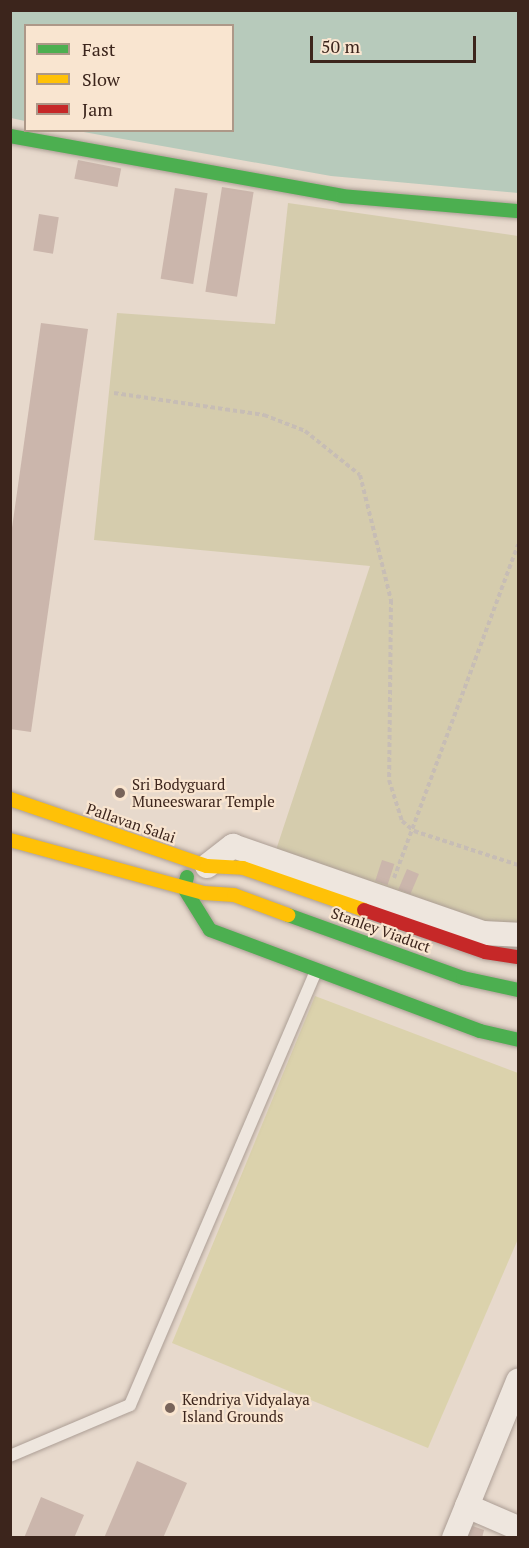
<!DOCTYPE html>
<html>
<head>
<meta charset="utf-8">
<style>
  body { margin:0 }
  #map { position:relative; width:529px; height:1548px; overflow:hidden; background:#e7d9cc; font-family:"PT Serif",serif }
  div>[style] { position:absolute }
  .green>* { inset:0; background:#dbd2ac }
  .cemetery>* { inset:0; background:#d5ccad }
  .water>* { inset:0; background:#b7cabb }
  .building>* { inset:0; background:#cbb6ac; transform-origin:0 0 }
  .path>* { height:4px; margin-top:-2px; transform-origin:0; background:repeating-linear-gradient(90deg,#c7bdb5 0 4.5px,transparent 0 7.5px) }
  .roads { filter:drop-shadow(0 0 2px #ac9e95) drop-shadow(0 0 2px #ac9e95) }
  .lane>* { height:12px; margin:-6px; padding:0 6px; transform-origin:6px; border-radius:6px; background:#eee6de }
  .street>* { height:24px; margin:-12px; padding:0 12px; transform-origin:12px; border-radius:12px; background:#eee6de }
  .fast>* { height:14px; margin:-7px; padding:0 7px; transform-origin:7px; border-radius:7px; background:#4caf50 }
  .slow>* { height:14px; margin:-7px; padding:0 7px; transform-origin:7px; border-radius:7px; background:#ffc107 }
  .jam>* { height:14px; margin:-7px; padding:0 7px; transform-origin:7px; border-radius:7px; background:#c62828 }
  .dots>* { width:16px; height:16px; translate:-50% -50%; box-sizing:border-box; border:3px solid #f9e5d0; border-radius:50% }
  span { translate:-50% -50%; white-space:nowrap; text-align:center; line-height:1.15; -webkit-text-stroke:4.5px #f9e5d0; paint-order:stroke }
  .poi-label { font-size:15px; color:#3c251c }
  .left { translate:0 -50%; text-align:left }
  .street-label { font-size:15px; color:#3c251c }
  .frame { position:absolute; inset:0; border:12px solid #3c251c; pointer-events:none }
  .legend { position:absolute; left:24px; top:24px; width:210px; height:108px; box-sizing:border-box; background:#f9e5d0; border:2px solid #ad9888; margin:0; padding:8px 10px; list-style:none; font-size:18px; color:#3c251c }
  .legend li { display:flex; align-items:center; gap:12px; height:30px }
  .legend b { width:30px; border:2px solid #ad9888 }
  .scale { position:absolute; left:310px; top:36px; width:166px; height:27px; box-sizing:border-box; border:3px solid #3c251c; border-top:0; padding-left:8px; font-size:18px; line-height:21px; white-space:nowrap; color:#3c251c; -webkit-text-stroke:4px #f9e5d0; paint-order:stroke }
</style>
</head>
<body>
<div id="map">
  <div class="green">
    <div style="clip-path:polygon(315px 996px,518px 1073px,518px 1239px,428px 1448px,172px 1343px)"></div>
  </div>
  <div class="cemetery">
    <div style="clip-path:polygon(288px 203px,518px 236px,518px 922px,482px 923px,275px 853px,370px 566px,94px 540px,117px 313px,275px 324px)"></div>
  </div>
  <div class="water">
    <div style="clip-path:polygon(10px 11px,518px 11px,518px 193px,331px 176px,78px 131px,232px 130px,232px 26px,26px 26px,25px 121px,11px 118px)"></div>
  </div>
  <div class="building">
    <div style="left:78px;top:160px;width:44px;height:19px;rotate:11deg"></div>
    <div style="left:222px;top:187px;width:32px;height:106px;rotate:9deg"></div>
    <div style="left:175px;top:188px;width:33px;height:92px;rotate:9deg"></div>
    <div style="left:39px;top:214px;width:20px;height:37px;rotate:9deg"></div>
    <div style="clip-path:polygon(41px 323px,88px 329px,31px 732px,10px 729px,10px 542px)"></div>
    <div style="left:382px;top:860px;width:13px;height:22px;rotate:18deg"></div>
    <div style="left:407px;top:869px;width:13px;height:22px;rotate:23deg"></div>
    <div style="clip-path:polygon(137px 1461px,187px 1483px,163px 1538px,104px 1538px)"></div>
    <div style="clip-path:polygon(41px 1497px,84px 1515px,74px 1538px,24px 1538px)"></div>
    <div style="clip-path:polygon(467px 1524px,484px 1530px,482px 1538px,462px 1538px)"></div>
  </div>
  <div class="path">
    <div style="left:114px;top:393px;width:152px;rotate:8.3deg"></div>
    <div style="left:264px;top:415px;width:44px;rotate:21.3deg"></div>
    <div style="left:305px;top:431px;width:70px;rotate:38.7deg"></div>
    <div style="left:360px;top:475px;width:129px;rotate:76.1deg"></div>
    <div style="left:391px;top:600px;width:180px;rotate:90.6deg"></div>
    <div style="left:389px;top:780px;width:43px;rotate:72.4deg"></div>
    <div style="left:402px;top:821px;width:16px;rotate:40deg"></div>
    <div style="left:414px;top:831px;width:109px;rotate:18.1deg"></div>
    <div style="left:394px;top:878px;width:356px;rotate:-69.6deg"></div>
  </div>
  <div class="roads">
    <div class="lane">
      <div style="left:10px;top:1456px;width:130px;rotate:-23deg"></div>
      <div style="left:130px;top:1405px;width:472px;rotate:-66.8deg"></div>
    </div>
    <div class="street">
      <div style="left:207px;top:866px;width:33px;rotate:-38deg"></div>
      <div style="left:233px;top:846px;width:265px;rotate:19.2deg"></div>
      <div style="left:483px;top:933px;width:35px;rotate:3deg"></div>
      <div style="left:467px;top:1506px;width:56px;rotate:23.3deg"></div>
      <div style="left:454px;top:1538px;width:170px;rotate:-67.8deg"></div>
    </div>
    <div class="fast">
      <div style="left:10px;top:136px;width:337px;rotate:10.2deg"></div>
      <div style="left:342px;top:196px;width:177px;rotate:4.9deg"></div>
      <div style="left:187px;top:877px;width:11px;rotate:105deg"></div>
      <div style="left:184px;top:888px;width:49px;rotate:58.2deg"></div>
      <div style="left:210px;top:930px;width:288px;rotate:20.5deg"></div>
      <div style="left:480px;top:1031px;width:39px;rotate:13deg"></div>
      <div style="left:288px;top:915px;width:186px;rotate:19.8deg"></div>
      <div style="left:463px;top:978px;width:56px;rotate:12.3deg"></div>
    </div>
    <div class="slow">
      <div style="left:10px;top:799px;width:208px;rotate:18.8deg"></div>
      <div style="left:207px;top:866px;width:36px;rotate:3deg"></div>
      <div style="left:243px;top:868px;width:128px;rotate:19.1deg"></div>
      <div style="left:10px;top:840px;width:201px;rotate:15.3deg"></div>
      <div style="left:204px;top:893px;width:30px;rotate:4deg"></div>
      <div style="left:234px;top:895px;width:58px;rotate:20.3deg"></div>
    </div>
    <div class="jam">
      <div style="left:364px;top:910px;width:128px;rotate:19.1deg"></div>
      <div style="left:485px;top:952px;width:33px;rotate:9deg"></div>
    </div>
  </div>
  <div class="dots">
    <div style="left:120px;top:793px;background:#78645a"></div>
    <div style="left:170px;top:1408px;background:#78645a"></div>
  </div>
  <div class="poi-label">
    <span class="left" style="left:132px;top:793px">Sri Bodyguard<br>Muneeswarar Temple</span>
    <span class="left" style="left:182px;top:1408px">Kendriya Vidyalaya<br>Island Grounds</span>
  </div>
  <div class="street-label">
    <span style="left:131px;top:823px;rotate:19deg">Pallavan Salai</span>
    <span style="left:381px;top:930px;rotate:20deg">Stanley Viaduct</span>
  </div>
  <div class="frame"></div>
  <ul class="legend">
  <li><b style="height:8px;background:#4caf50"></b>Fast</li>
  <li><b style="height:8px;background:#ffc107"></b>Slow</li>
  <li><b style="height:8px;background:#c62828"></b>Jam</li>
  </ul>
  <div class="scale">50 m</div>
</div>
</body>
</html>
